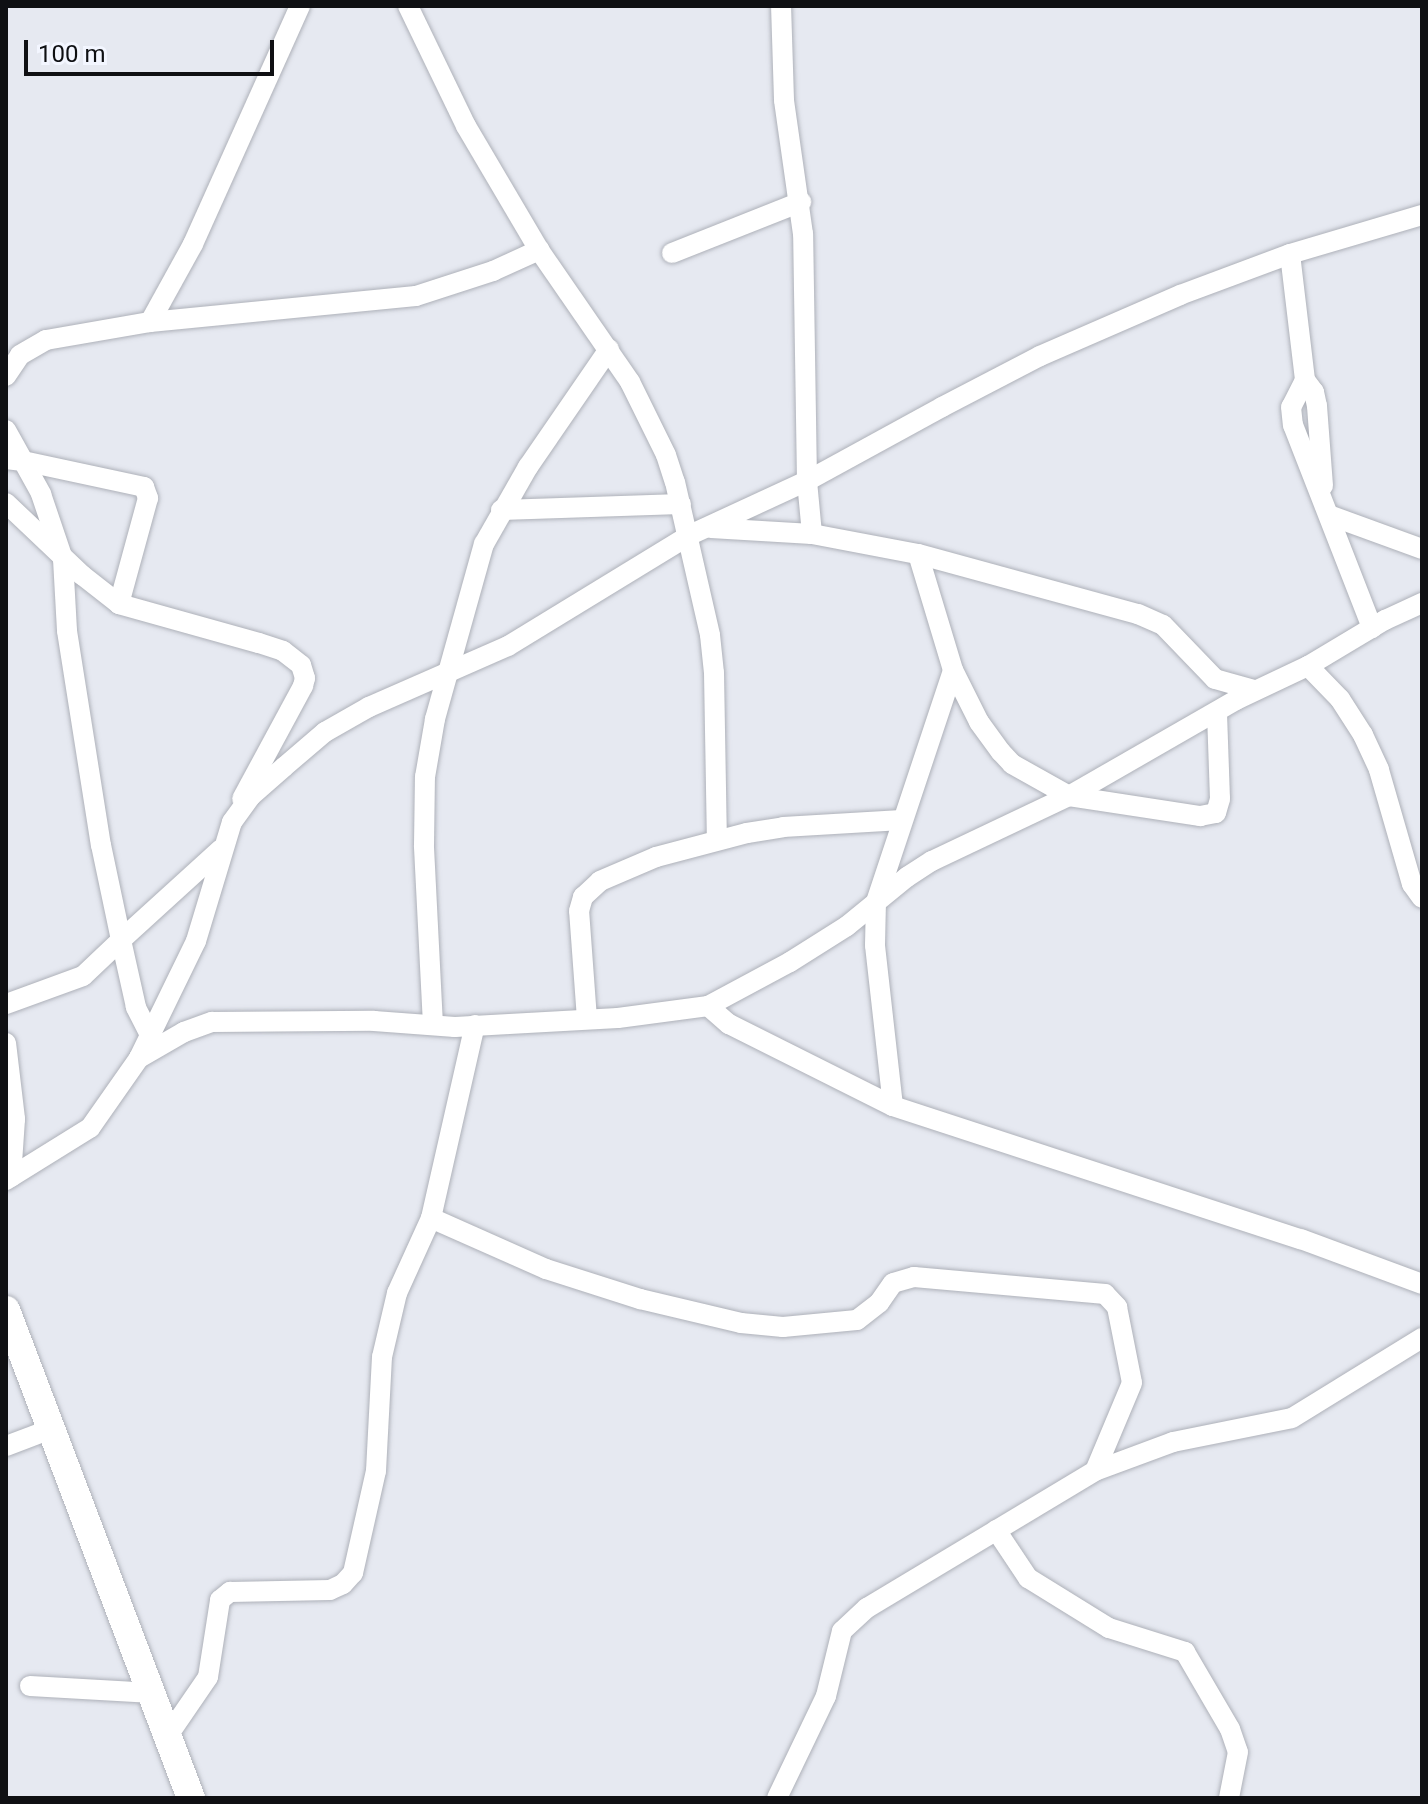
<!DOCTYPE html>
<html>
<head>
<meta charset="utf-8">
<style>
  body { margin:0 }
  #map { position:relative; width:1428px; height:1804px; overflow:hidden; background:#e6e9f1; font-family:Roboto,sans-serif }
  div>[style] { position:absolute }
  .roads { filter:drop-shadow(0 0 2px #aeb1b9) drop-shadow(0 0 2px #aeb1b9) }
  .street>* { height:20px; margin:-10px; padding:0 10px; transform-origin:10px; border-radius:10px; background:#fff }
  .secondary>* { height:28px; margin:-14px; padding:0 14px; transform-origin:14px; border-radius:14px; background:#fff }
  span { translate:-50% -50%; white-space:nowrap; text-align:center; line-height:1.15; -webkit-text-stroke:6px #f3f6ff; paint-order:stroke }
  .frame { position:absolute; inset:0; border:8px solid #0f1013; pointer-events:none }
  .scale { position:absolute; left:24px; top:40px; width:250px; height:36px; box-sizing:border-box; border:4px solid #0f1013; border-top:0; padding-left:10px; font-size:24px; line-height:28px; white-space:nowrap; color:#0f1013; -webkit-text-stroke:6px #f3f6ff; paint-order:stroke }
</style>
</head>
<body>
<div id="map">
  <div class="roads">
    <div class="street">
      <div style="left:408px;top:6px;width:133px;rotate:64.2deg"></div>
      <div style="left:466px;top:126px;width:144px;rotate:59.5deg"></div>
      <div style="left:672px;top:253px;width:139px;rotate:-21.6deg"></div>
      <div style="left:1290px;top:254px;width:127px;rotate:83.2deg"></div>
      <div style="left:1305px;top:380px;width:15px;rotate:53deg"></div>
      <div style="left:1314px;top:392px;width:14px;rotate:78deg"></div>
      <div style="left:1317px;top:406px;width:80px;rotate:85.7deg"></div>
      <div style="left:150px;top:322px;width:89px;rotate:-61.1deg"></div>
      <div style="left:193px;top:244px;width:261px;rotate:-65.8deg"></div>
      <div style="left:6px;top:376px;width:25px;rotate:-56deg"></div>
      <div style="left:20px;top:355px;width:30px;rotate:-30deg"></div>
      <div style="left:46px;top:340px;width:106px;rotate:-9.8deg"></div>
      <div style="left:150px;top:322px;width:267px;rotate:-5.6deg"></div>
      <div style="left:416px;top:296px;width:81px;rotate:-18deg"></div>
      <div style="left:493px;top:271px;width:51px;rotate:-24.5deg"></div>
      <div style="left:539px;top:250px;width:160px;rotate:55.4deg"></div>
      <div style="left:630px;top:382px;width:81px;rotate:63.7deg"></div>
      <div style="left:666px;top:455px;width:28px;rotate:72deg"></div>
      <div style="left:675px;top:482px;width:157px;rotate:77.1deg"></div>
      <div style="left:710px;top:635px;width:38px;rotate:84deg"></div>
      <div style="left:714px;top:673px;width:167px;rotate:89deg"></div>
      <div style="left:1305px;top:380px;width:30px;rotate:117deg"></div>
      <div style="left:1291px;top:407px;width:18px;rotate:84deg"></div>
      <div style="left:1293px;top:425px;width:218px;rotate:68.7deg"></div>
      <div style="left:6px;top:430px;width:35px;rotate:61deg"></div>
      <div style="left:23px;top:461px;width:124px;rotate:12.1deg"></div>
      <div style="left:144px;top:487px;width:12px;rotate:70deg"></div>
      <div style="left:148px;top:498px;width:110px;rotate:105.3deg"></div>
      <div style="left:6px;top:459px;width:17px;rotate:7deg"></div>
      <div style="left:23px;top:461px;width:38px;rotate:61deg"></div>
      <div style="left:41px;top:494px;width:69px;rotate:71.3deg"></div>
      <div style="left:63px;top:559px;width:72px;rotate:86.8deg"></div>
      <div style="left:67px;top:631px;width:217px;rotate:81deg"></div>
      <div style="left:101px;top:845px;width:97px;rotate:78.1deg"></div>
      <div style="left:121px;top:940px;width:52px;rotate:136.5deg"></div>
      <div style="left:83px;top:976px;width:82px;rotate:160deg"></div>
      <div style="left:6px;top:503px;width:105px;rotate:43.5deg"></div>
      <div style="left:82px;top:575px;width:47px;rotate:38.1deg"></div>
      <div style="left:119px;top:604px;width:145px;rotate:15.6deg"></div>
      <div style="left:259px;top:643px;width:25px;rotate:18deg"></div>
      <div style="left:283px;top:651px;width:23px;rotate:38deg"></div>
      <div style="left:301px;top:665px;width:14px;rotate:73deg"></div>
      <div style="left:305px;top:678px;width:8px;rotate:104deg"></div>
      <div style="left:303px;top:686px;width:128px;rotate:118.4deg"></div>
      <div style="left:501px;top:510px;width:180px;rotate:-1.9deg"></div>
      <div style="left:1329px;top:515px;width:99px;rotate:20.1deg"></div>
      <div style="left:711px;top:528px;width:101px;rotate:3.4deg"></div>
      <div style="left:812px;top:534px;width:108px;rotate:10.7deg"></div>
      <div style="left:918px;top:554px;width:228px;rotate:15.3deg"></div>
      <div style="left:1138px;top:614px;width:27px;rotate:24deg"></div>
      <div style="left:1163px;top:625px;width:75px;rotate:46.1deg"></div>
      <div style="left:1215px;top:679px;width:41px;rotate:15.8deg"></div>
      <div style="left:812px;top:534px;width:53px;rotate:-95.4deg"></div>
      <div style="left:807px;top:481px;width:154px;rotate:-28.7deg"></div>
      <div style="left:942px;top:407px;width:110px;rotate:-27.5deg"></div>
      <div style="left:1040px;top:356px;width:153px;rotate:-23.5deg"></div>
      <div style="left:1180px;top:295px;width:117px;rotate:-20.4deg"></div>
      <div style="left:1290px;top:254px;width:138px;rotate:-16.5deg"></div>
      <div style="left:1308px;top:666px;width:46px;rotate:45.9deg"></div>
      <div style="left:1340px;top:699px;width:43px;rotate:57.4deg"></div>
      <div style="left:1363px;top:735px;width:38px;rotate:65deg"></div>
      <div style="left:1379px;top:770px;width:119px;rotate:73.9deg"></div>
      <div style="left:1412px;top:884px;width:17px;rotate:54deg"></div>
      <div style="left:953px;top:670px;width:58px;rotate:63.4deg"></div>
      <div style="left:979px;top:722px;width:37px;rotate:54deg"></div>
      <div style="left:1001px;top:752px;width:16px;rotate:47deg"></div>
      <div style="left:1012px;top:764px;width:65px;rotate:29.3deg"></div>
      <div style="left:1069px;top:796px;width:133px;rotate:8.7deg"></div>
      <div style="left:1200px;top:816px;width:16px;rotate:-11deg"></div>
      <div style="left:1216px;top:813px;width:15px;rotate:-74deg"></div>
      <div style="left:1220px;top:799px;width:86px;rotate:-92deg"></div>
      <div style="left:708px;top:1006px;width:28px;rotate:41deg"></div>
      <div style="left:729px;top:1024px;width:183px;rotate:26.6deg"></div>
      <div style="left:893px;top:1106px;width:429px;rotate:18.1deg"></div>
      <div style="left:1301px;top:1239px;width:129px;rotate:20.4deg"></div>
      <div style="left:587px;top:1019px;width:108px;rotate:-94.2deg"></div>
      <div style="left:579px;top:911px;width:15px;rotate:-74deg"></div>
      <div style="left:583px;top:897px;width:23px;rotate:-43deg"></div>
      <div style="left:600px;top:881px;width:61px;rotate:-23.2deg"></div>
      <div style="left:656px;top:857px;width:94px;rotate:-14.8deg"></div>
      <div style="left:747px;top:833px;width:36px;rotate:-9deg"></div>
      <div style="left:783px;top:827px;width:119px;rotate:-3.4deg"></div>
      <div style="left:433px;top:1025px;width:180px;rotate:-92.9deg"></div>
      <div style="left:424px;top:845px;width:68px;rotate:-89.2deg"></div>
      <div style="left:425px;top:777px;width:59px;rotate:-80.2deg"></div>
      <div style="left:435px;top:719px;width:182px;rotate:-74.4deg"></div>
      <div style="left:484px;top:544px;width:89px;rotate:-60.3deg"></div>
      <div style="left:528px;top:467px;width:143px;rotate:-55.5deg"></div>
      <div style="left:151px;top:1037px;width:34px;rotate:-117deg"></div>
      <div style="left:136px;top:1007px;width:69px;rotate:-102.6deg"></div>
      <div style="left:121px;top:940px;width:135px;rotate:-42.3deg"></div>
      <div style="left:6px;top:1043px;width:77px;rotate:83.2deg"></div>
      <div style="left:15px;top:1119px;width:58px;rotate:93.9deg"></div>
      <div style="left:139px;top:1058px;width:130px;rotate:-64deg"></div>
      <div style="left:196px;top:941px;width:124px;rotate:-73.2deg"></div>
      <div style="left:232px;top:822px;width:32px;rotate:-54deg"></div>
      <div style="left:251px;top:796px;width:44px;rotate:-41.3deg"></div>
      <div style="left:284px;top:767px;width:54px;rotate:-40.5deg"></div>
      <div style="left:325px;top:732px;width:51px;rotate:-29.6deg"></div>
      <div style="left:369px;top:707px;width:152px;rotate:-23.7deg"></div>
      <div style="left:508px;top:646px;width:213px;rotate:-31.4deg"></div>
      <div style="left:690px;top:535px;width:129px;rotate:-24.8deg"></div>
      <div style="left:807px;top:481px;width:247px;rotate:-90.9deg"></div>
      <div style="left:803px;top:234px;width:135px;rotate:-98.1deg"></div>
      <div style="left:784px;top:100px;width:94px;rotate:-91.8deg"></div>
      <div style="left:893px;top:1106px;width:162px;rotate:-96.4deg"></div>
      <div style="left:875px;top:945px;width:43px;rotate:-88.7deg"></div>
      <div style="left:876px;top:902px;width:244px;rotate:-71.6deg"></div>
      <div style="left:953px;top:670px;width:121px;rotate:-106.8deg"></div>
      <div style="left:6px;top:1180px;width:99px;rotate:-31.8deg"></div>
      <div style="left:90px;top:1128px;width:85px;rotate:-55deg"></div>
      <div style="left:139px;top:1058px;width:52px;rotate:-30deg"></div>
      <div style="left:184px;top:1032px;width:30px;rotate:-20deg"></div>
      <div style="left:212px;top:1022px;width:162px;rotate:-0.4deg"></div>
      <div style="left:374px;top:1021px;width:81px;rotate:4.2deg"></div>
      <div style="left:455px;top:1027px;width:163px;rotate:-3.2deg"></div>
      <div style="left:618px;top:1018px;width:91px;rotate:-7.6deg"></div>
      <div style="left:708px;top:1006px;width:93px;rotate:-28.2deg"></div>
      <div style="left:790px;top:962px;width:67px;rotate:-32.3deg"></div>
      <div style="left:847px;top:926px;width:77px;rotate:-39.2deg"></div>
      <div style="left:907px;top:877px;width:30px;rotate:-33deg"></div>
      <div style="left:932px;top:861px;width:152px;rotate:-25.4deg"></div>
      <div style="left:1069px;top:796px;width:193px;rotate:-29.9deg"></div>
      <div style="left:1236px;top:700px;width:80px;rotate:-25.3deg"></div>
      <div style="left:1308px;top:666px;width:90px;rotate:-30.9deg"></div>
      <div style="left:1385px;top:620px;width:41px;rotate:-24.7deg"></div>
      <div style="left:431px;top:1218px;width:126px;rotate:23.9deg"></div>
      <div style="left:546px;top:1269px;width:99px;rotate:17.7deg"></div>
      <div style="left:640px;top:1299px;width:104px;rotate:13.4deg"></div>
      <div style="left:741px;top:1323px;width:42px;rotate:5.4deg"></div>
      <div style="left:783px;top:1327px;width:74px;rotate:-5.4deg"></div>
      <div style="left:857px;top:1320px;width:28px;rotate:-38deg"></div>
      <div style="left:879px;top:1303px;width:24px;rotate:-55deg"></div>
      <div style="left:893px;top:1283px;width:22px;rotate:-16deg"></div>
      <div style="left:914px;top:1277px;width:192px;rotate:5.1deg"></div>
      <div style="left:1105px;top:1294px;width:18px;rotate:47deg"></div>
      <div style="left:1117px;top:1307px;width:77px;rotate:78.8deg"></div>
      <div style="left:1132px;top:1383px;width:95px;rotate:112.8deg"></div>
      <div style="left:6px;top:1446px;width:48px;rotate:-20.7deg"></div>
      <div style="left:996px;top:1530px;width:58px;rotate:56.3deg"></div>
      <div style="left:1028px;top:1578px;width:95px;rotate:31.7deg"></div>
      <div style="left:1109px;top:1628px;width:80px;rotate:17.5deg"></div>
      <div style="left:1185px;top:1652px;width:89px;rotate:59.7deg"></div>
      <div style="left:1230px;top:1729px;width:24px;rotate:71deg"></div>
      <div style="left:1238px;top:1752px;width:47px;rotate:101.1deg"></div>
      <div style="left:30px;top:1686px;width:123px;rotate:3.3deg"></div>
      <div style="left:169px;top:1734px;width:69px;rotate:-55.6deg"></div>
      <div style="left:208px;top:1677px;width:78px;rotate:-81.1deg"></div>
      <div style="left:220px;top:1600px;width:13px;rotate:-39deg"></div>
      <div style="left:230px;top:1592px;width:100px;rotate:-1.1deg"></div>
      <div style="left:330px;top:1590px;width:14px;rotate:-25deg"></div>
      <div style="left:343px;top:1584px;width:15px;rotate:-48deg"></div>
      <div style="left:353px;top:1573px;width:105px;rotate:-77.3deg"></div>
      <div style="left:376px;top:1471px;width:114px;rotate:-87deg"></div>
      <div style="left:382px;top:1357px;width:66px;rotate:-76.8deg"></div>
      <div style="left:397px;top:1293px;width:82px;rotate:-65.6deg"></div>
      <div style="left:431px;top:1218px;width:198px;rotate:-77.2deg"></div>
      <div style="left:777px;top:1798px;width:113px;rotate:-64.3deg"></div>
      <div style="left:826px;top:1696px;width:67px;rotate:-76.2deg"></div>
      <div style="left:842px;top:1631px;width:34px;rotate:-43deg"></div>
      <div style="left:867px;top:1608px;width:266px;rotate:-31deg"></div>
      <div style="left:1095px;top:1471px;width:83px;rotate:-20.4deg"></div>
      <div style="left:1173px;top:1442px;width:121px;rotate:-11.4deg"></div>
      <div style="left:1292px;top:1418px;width:153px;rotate:-31.6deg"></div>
    </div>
    <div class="secondary">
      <div style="left:6px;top:1310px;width:522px;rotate:69.24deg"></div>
    </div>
  </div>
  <div class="frame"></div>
  <div class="scale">100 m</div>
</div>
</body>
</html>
